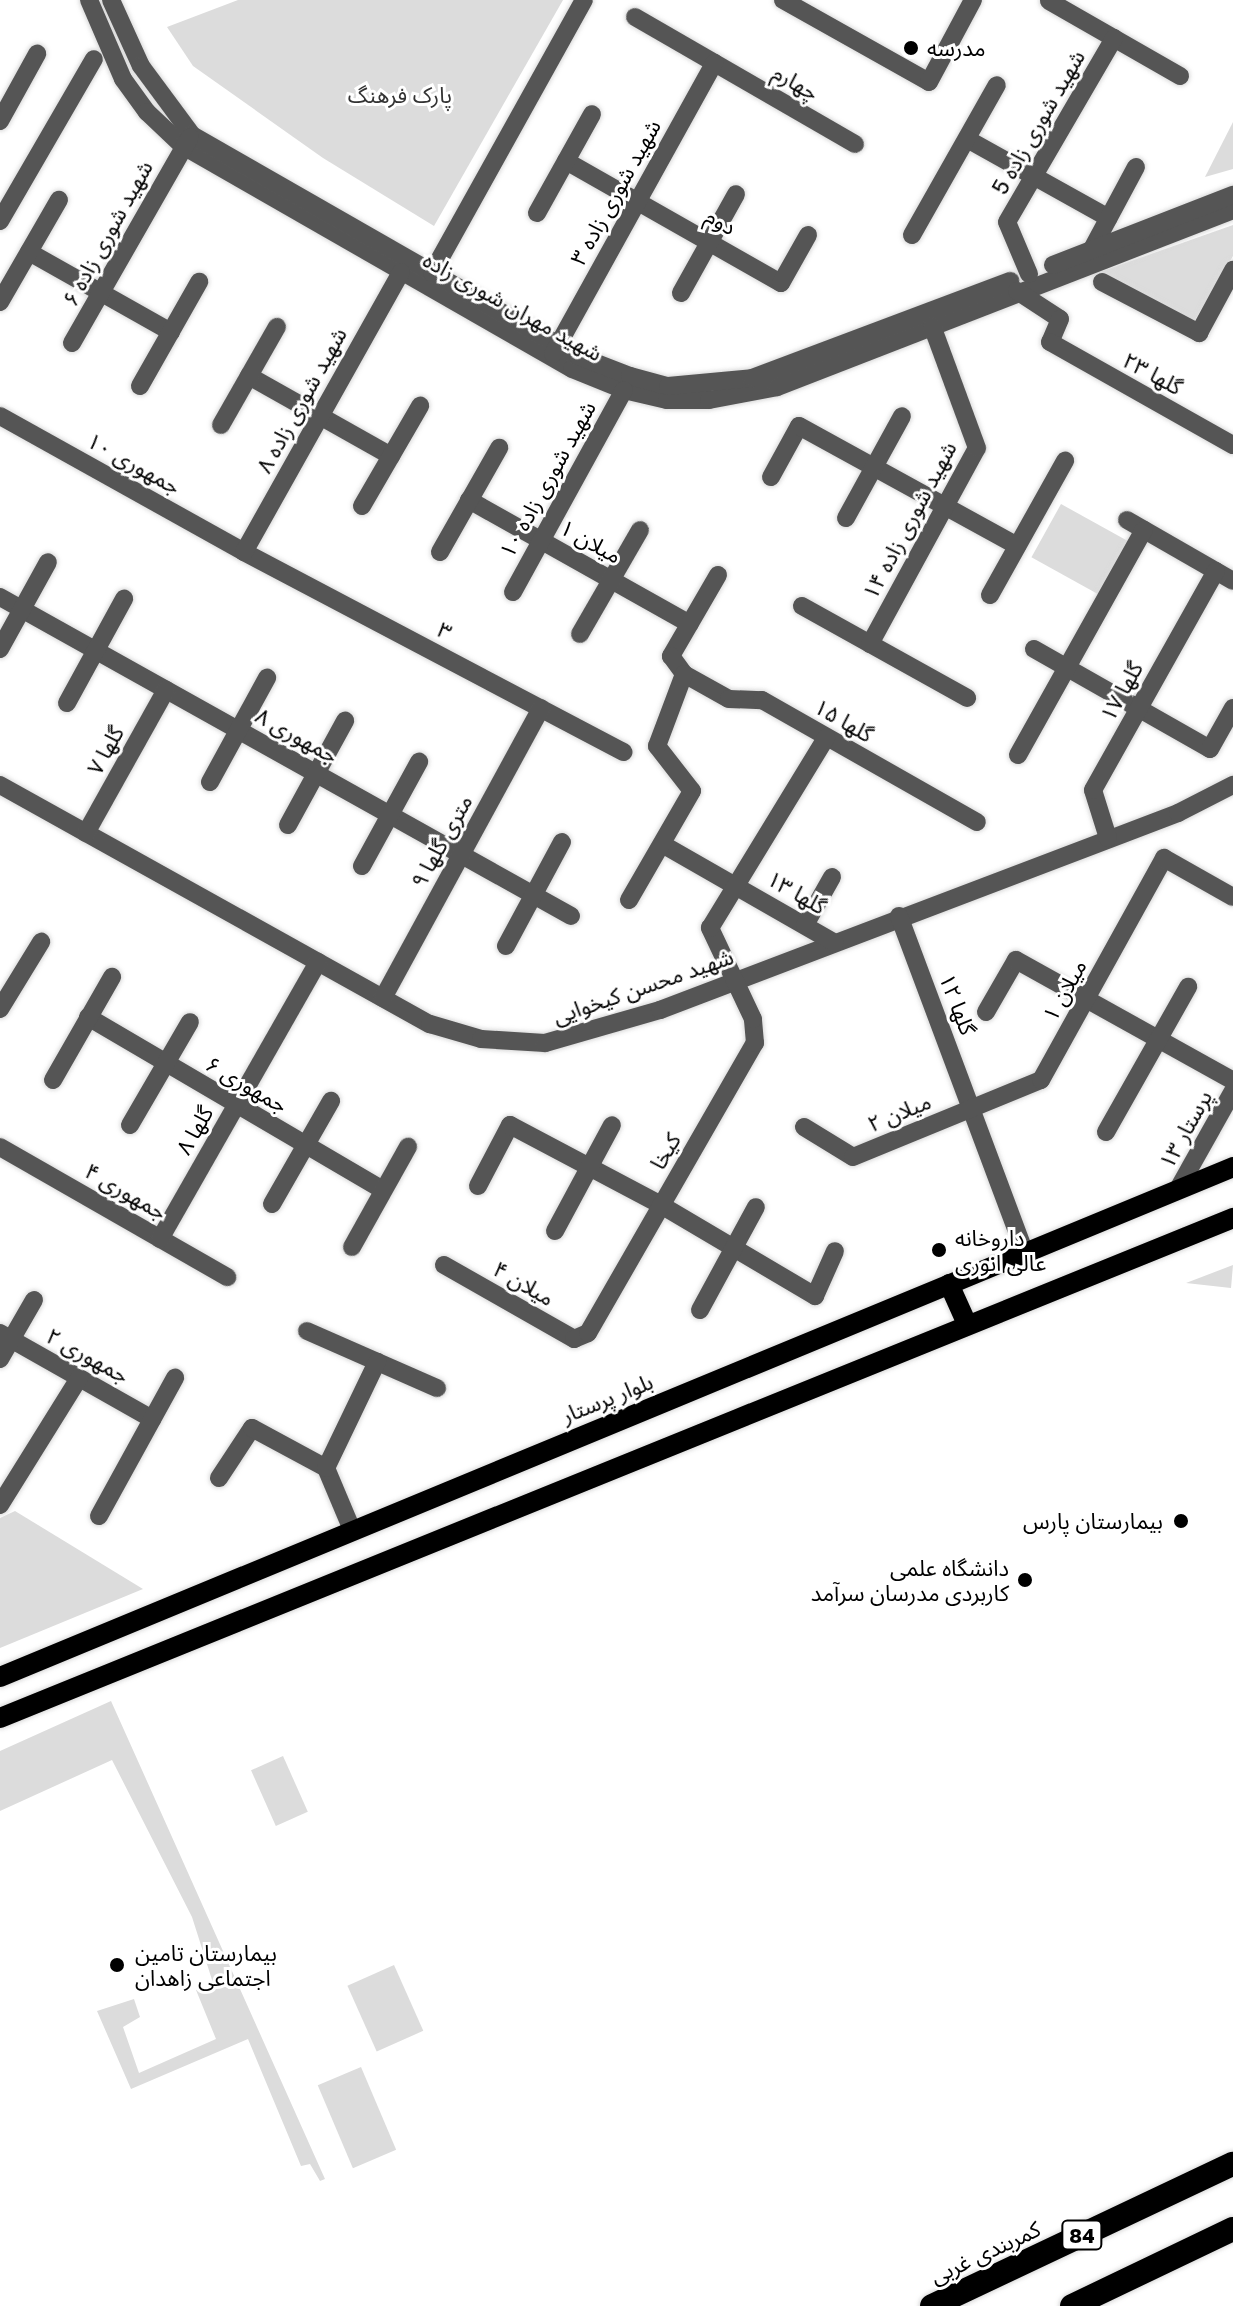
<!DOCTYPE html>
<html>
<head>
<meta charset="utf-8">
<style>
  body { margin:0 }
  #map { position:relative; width:1233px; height:2306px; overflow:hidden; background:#fff; font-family:"Golos Text","Noto Sans Arabic",sans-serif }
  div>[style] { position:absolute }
  .green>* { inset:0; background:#dcdcdc; transform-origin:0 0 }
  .roads { filter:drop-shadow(0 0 2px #dbdbdb) drop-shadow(0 0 2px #dbdbdb) }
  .minor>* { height:18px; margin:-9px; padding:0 9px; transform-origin:9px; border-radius:9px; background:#555 }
  .major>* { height:20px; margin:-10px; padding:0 10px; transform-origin:10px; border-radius:10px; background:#000 }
  .highway>* { height:24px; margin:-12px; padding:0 12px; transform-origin:12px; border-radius:12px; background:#000 }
  .dots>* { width:22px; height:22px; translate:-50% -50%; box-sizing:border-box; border:4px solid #fff; border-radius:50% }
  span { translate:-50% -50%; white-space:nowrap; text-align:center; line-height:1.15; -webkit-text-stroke:6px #fff; paint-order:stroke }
  .shield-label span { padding:2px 6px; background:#fff; border:2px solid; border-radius:6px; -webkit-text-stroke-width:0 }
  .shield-label { font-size:20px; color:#000; font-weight:700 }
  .poi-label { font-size:22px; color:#000 }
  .left { translate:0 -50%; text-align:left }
  .right { translate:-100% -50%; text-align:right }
  .street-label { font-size:22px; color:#000 }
  .park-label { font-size:22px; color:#333 }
</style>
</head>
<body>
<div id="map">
  <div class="green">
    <div style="clip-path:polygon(238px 0,563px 0,434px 226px,323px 158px,193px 66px,167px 27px)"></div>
    <div style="clip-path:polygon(1233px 122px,1233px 169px,1205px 177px)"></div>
    <div style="clip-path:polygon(1233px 225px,1233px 256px,1193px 323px,1100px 272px)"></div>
    <div style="left:1061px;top:504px;width:81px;height:61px;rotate:29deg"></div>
    <div style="clip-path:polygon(1233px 1265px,1231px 1288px,1186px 1283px)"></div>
    <div style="clip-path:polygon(15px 1511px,143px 1589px,0 1648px,0 1518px)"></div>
    <div style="clip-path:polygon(111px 1701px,159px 1808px,325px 2179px,320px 2181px,310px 2164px,301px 2166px,248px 2039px,131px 2089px,97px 2011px,134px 1999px,140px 2017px,123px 2027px,139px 2073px,216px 2039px,196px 1990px,213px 1983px,192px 1917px,112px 1760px,0 1811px,0 1751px)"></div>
    <div style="left:283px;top:1756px;width:61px;height:35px;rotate:66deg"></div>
    <div style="left:394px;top:1965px;width:72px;height:51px;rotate:66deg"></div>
    <div style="left:361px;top:2067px;width:90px;height:47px;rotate:67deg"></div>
  </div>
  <div class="roads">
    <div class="minor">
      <div style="left:89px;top:0;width:86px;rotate:66.7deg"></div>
      <div style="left:123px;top:79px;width:41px;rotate:54deg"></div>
      <div style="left:147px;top:112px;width:50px;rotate:43.4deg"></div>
      <div style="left:183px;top:146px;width:448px;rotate:29.8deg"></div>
      <div style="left:572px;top:369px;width:56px;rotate:22deg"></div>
      <div style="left:624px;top:390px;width:44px;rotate:13.1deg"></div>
      <div style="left:667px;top:400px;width:42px"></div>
      <div style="left:709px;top:400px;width:69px;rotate:-10.8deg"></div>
      <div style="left:777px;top:387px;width:489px;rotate:-21.2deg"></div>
      <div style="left:111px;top:0;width:72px;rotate:65.6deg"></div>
      <div style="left:141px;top:66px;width:86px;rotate:53.5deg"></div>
      <div style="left:192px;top:135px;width:445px;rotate:29.8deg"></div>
      <div style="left:578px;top:356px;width:56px;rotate:21deg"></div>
      <div style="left:630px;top:376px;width:39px;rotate:15deg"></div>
      <div style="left:668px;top:386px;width:84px;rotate:-5.4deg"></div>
      <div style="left:752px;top:378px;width:276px;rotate:-20.6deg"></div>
      <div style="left:783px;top:0;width:167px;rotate:29.3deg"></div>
      <div style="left:929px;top:82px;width:93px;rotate:-61.8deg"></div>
      <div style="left:1049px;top:1px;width:151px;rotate:29.8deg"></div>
      <div style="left:635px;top:17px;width:254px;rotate:30deg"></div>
      <div style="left:0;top:121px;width:77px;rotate:-61.1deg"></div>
      <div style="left:967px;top:139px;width:162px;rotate:29.1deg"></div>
      <div style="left:566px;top:161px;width:247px;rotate:29.6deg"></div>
      <div style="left:781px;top:283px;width:55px;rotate:-60.6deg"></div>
      <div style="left:537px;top:213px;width:113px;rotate:-60.9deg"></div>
      <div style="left:0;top:221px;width:187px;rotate:-59.9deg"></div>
      <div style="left:912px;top:235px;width:172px;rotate:-60.5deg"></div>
      <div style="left:1092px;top:249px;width:93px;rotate:-61.8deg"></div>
      <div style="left:29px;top:252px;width:163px;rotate:29.4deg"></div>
      <div style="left:1053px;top:265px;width:193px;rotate:-21.3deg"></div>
      <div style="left:432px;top:273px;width:312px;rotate:-60.9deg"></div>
      <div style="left:1029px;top:274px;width:56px;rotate:-112.9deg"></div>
      <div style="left:1007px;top:222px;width:213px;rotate:-59.8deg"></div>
      <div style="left:1102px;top:282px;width:110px;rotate:27.7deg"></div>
      <div style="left:1199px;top:333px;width:72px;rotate:-61.6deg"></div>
      <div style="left:1017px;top:291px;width:51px;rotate:33.1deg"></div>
      <div style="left:1060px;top:319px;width:25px;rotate:113deg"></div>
      <div style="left:1050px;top:342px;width:210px;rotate:29.4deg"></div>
      <div style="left:681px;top:293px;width:113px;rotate:-60.9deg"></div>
      <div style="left:0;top:302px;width:118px;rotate:-60deg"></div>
      <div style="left:72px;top:343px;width:237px;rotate:-60.2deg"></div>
      <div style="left:553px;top:354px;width:333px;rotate:-61deg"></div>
      <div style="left:249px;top:376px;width:163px;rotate:29.4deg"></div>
      <div style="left:140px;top:386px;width:120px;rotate:-60.4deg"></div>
      <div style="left:0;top:416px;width:279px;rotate:29.1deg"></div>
      <div style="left:244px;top:552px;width:429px;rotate:27.8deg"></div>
      <div style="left:221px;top:425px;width:113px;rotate:-60.3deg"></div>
      <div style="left:771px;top:477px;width:58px;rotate:-61.2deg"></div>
      <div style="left:799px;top:426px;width:249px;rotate:28.8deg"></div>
      <div style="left:469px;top:500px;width:253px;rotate:29.3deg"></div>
      <div style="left:362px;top:506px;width:116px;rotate:-59.9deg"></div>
      <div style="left:846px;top:518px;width:116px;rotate:-61.2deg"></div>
      <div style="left:1127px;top:520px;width:122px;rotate:29.9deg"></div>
      <div style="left:244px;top:552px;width:321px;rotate:-60.7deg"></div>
      <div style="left:440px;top:552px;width:120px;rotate:-60.4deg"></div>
      <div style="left:718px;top:575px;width:94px;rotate:120.1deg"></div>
      <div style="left:671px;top:656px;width:22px;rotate:54deg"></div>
      <div style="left:684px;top:674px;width:51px;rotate:29.1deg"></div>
      <div style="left:729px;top:699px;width:33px;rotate:2deg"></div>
      <div style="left:762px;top:700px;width:247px;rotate:29.6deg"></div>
      <div style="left:513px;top:592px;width:230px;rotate:-61.2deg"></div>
      <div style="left:990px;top:595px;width:154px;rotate:-60.8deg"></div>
      <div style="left:0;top:597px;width:654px;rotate:29.19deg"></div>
      <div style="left:802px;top:606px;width:189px;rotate:29.1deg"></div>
      <div style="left:580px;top:634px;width:120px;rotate:-60deg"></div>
      <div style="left:870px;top:644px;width:223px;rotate:-61.4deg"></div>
      <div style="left:977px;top:448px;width:130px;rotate:-110.2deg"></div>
      <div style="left:0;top:649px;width:99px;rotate:-61.1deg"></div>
      <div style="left:1034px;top:649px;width:202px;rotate:29.6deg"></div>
      <div style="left:1210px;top:749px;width:47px;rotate:-60.7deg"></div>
      <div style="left:67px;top:703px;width:119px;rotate:-61.3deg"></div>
      <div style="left:1018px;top:755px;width:258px;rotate:-60.8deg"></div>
      <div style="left:210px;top:782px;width:119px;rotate:-61.3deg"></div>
      <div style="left:0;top:785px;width:492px;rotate:29.1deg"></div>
      <div style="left:430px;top:1024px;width:53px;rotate:16.4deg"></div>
      <div style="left:481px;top:1039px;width:64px;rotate:3.6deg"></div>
      <div style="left:545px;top:1043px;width:120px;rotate:-16deg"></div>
      <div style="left:660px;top:1010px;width:554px;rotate:-20.82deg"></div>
      <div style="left:1178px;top:813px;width:62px;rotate:-27deg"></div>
      <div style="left:288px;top:825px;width:119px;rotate:-61.3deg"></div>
      <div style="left:86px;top:833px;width:164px;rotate:-60.8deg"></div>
      <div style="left:1108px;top:838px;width:50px;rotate:-107.4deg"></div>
      <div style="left:1093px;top:790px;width:251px;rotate:-60.7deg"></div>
      <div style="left:662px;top:844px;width:199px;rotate:29.8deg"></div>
      <div style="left:362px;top:866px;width:119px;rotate:-61.3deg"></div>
      <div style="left:629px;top:900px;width:126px;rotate:-60deg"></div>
      <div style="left:692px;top:791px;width:57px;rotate:-127.9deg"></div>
      <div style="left:657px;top:746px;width:77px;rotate:-69.4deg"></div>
      <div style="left:899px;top:916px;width:360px;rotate:69.5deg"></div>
      <div style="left:805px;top:925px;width:55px;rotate:-60.6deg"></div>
      <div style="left:506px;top:946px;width:118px;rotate:-61.7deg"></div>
      <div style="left:383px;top:998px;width:330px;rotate:-61.4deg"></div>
      <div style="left:0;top:1009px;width:79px;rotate:-58.5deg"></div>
      <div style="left:986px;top:1012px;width:60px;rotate:-60deg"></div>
      <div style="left:1016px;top:960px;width:248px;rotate:29.1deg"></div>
      <div style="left:88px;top:1017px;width:342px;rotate:30.4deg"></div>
      <div style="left:53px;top:1080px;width:119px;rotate:-60.2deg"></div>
      <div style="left:130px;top:1125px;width:119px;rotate:-59.8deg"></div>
      <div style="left:804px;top:1127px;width:57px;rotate:31.5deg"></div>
      <div style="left:853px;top:1157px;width:203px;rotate:-22.3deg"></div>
      <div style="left:1041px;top:1080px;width:254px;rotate:-61deg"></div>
      <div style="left:1164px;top:858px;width:79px;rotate:29.5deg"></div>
      <div style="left:1106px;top:1132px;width:167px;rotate:-60.5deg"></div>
      <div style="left:0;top:1147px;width:262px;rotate:29.8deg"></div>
      <div style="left:478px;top:1186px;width:69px;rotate:-62.3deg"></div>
      <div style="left:510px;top:1125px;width:171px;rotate:27.9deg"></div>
      <div style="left:661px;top:1205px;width:179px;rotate:30.6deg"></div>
      <div style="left:815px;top:1296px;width:49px;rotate:-66deg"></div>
      <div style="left:1178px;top:1189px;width:112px;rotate:-60.7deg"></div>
      <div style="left:272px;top:1204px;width:119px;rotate:-60.2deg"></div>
      <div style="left:555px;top:1231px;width:120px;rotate:-61.7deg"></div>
      <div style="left:160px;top:1239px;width:319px;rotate:-60.3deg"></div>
      <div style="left:352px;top:1247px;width:115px;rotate:-60.8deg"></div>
      <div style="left:444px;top:1265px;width:150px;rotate:29.6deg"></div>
      <div style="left:574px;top:1339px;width:15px;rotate:-23deg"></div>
      <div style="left:588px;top:1333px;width:335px;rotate:-60.1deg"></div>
      <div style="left:755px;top:1043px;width:24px;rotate:-95deg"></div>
      <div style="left:753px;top:1019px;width:101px;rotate:-115.3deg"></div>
      <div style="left:710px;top:928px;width:223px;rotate:-58.6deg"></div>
      <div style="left:700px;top:1310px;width:117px;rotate:-61.5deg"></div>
      <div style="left:307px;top:1331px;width:142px;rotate:23.7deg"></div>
      <div style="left:0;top:1333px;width:175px;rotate:29.5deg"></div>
      <div style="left:0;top:1359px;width:68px;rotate:-60deg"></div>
      <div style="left:326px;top:1468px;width:67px;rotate:67.2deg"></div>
      <div style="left:219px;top:1478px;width:60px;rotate:-56.6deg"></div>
      <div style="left:252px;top:1428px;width:84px;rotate:28.4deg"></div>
      <div style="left:326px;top:1468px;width:118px;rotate:-64.3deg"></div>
      <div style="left:0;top:1505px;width:150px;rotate:-58.1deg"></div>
      <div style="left:99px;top:1516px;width:158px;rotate:-61.2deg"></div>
    </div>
    <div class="major">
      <div style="left:949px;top:1284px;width:44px;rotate:65.8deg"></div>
      <div style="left:0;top:1677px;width:1334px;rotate:-22.47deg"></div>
      <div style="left:0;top:1718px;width:1331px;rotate:-22.07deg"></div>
    </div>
    <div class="highway">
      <div style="left:932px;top:2306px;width:333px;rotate:-25.3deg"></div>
      <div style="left:1072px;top:2306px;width:178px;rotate:-25.6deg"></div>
    </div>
  </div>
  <div class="dots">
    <div style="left:911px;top:48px;background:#000"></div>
    <div style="left:939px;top:1250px;background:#000"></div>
    <div style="left:1181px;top:1521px;background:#000"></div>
    <div style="left:1025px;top:1580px;background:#000"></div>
    <div style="left:117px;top:1965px;background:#000"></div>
  </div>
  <div class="shield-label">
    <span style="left:1082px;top:2235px">84</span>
  </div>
  <div class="poi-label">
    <span class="left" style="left:927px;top:48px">مدرسه</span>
    <span class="left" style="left:955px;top:1250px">داروخانه<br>عالی انوری</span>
    <span class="right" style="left:1163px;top:1521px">بیمارستان پارس</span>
    <span class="right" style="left:1009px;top:1580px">دانشگاه علمی<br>کاربردی مدرسان سرآمد</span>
    <span class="left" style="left:135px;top:1965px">بیمارستان تامین<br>اجتماعی زاهدان</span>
  </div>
  <div class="street-label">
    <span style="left:796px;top:82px;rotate:30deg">چهارم</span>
    <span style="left:1038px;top:122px;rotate:-60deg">شهید شوری زاده 5</span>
    <span style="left:615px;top:192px;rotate:-61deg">شهید شوری زاده ۳</span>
    <span style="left:721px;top:221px;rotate:29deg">دوم</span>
    <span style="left:107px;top:233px;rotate:-61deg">شهید شوری زاده ۶</span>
    <span style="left:513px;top:306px;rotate:29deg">شهید مهران شوری زاده</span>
    <span style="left:1153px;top:373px;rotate:29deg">گلها ۲۳</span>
    <span style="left:301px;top:400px;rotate:-61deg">شهید شوری زاده ۸</span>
    <span style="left:134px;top:463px;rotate:29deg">جمهوری ۱۰</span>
    <span style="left:547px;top:479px;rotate:-61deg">شهید شوری زاده ۱۰</span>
    <span style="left:909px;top:520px;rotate:-62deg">شهید شوری زاده ۱۴</span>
    <span style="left:591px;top:541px;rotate:29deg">میلان ۱</span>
    <span style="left:445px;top:630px;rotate:28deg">۳</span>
    <span style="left:1121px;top:691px;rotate:-61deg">گلها ۱۷</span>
    <span style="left:844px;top:720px;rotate:30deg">گلها ۱۵</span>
    <span style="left:297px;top:735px;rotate:29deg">جمهوری ۸</span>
    <span style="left:105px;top:750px;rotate:-61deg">گلها ۷</span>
    <span style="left:441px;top:841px;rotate:-61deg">۹ متری گلها</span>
    <span style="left:797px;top:892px;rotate:30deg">گلها ۱۳</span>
    <span style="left:643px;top:986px;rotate:-19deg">شهید محسن کیخوایی</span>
    <span style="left:1064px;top:990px;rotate:-61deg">میلان ۱</span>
    <span style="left:958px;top:1004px;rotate:69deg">گلها ۱۲</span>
    <span style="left:247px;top:1084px;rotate:30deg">جمهوری ۶</span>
    <span style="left:899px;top:1112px;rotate:-22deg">میلان ۲</span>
    <span style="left:1185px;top:1129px;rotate:-61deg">پرستار ۱۳</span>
    <span style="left:194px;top:1130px;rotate:-60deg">گلها ۸</span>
    <span style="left:665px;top:1151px;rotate:-60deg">کیخا</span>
    <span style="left:126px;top:1191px;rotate:30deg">جمهوری ۴</span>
    <span style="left:524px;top:1283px;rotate:30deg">میلان ۴</span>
    <span style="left:88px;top:1355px;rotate:29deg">جمهوری ۲</span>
    <span style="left:607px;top:1398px;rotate:-22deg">بلوار پرستار</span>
    <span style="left:985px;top:2252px;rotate:-25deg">کمربندی غربی</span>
  </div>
  <div class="park-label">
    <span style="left:400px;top:95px">پارک فرهنگ</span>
  </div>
</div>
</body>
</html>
